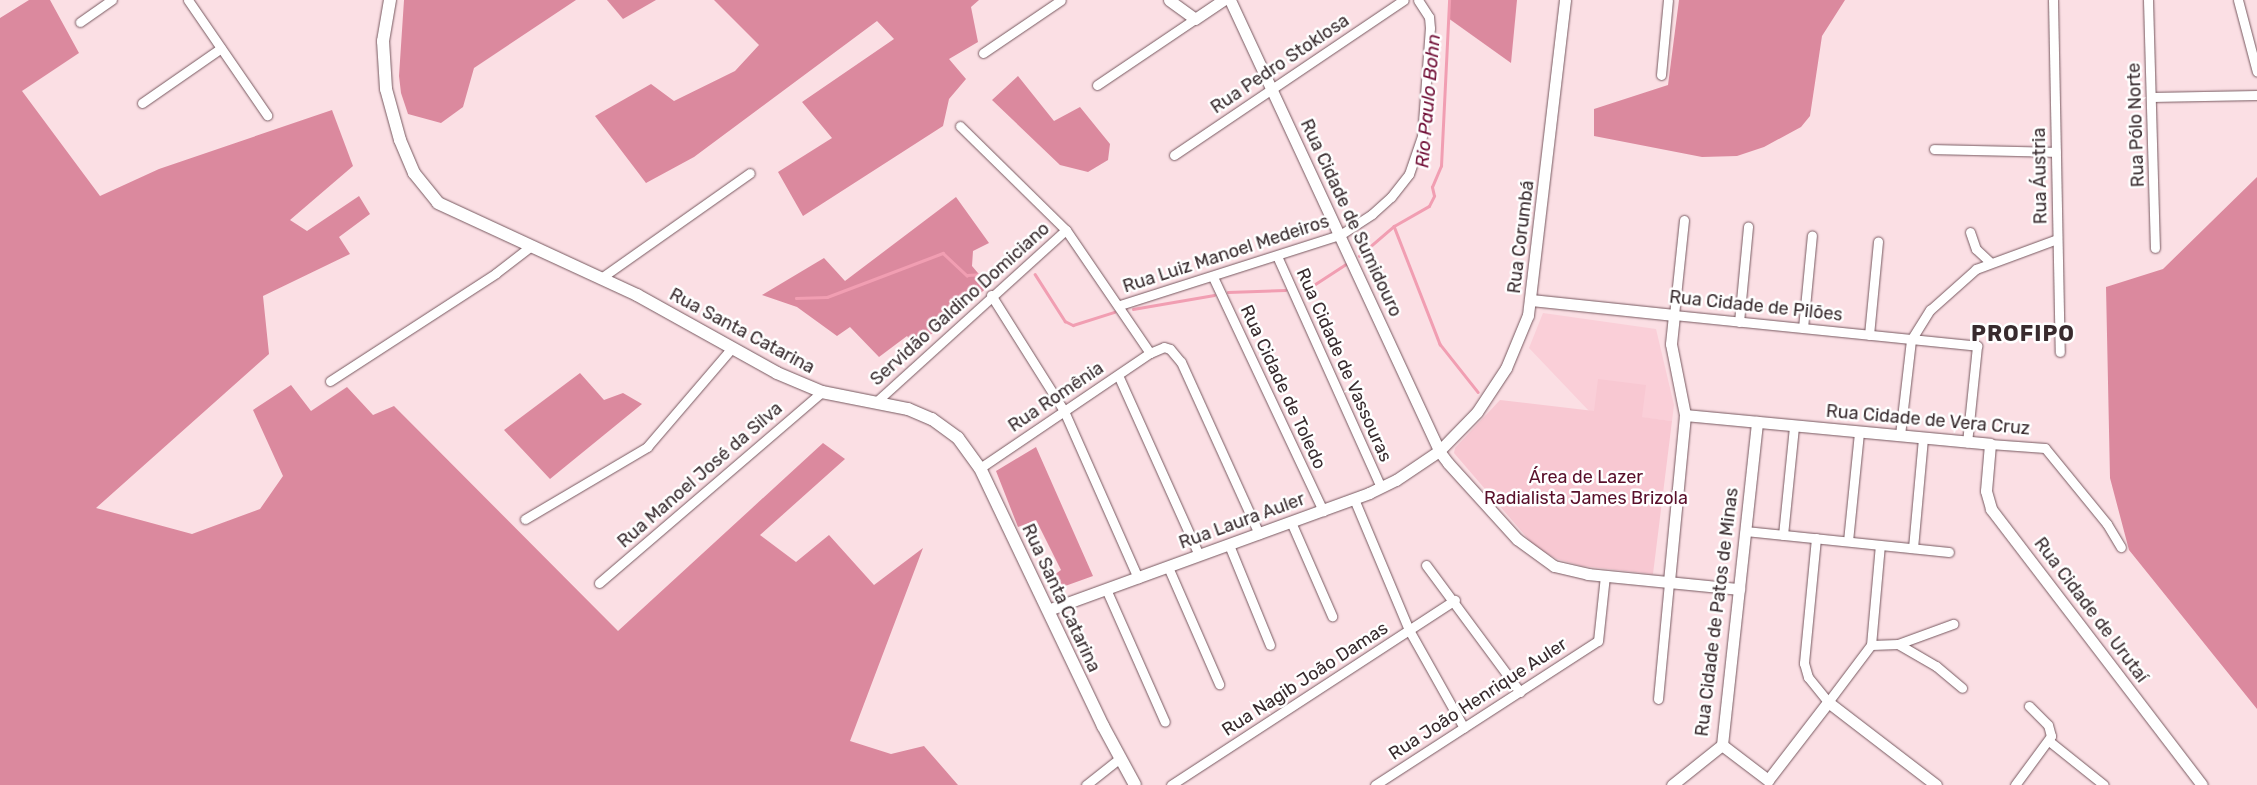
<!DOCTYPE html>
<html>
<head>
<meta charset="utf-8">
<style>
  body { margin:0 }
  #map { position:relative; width:2257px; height:785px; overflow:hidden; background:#fbdfe4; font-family:Rubik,sans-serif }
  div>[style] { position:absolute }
  .built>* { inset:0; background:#facfd8 }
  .green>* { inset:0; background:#f8c8d2 }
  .forest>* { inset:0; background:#db899e }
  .stream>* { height:2.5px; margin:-1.25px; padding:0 1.25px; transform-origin:1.25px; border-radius:1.25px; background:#f19eb2 }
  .roads { filter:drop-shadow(0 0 1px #775960) drop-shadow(0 0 1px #775960) }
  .minor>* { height:9px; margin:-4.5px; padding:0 4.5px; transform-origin:4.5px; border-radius:4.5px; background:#fff }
  .tertiary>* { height:11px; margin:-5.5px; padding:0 5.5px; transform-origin:5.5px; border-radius:5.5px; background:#fff }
  .secondary>* { height:12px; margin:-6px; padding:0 6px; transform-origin:6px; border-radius:6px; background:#fff }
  span { translate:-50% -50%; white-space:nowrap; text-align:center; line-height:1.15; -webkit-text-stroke:5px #fff; paint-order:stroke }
  .street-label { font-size:18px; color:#382b2e }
  .park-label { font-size:18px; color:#59102b }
  .water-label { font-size:19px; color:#700d35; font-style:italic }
  .district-label { font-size:22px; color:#382b2e; font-weight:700; letter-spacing:1px }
</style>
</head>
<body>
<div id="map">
  <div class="built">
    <div style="clip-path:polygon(1543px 313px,1656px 329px,1674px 405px,1672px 421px,1589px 411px,1529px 348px)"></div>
  </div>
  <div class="green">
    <div style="clip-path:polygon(1598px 379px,1646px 385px,1642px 417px,1672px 421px,1653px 574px,1582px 566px,1557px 559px,1535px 547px,1454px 453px,1455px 448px,1500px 400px,1594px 411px)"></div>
  </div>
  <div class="forest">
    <div style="clip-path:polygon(29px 0,50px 0,79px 53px,22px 91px,100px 196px,159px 169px,332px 110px,353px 166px,290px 220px,307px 231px,359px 196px,370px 214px,339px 237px,350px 254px,263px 296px,269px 354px,96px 508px,192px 534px,260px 509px,283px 476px,253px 410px,291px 385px,311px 411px,347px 387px,373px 415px,394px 406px,618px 631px,823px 443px,845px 459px,760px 535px,796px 562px,829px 535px,874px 585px,923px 548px,850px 741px,891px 754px,924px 746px,958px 785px,0 785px,0 18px)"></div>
    <div style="clip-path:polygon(404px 0,576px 0,474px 68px,463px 107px,441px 123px,408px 114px,401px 93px,399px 76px)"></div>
    <div style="clip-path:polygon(607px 0,656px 0,623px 19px)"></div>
    <div style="clip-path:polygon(714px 0,979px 0,971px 7px,978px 42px,949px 59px,966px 79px,949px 99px,943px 126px,803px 216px,778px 172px,832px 138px,802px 102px,894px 39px,877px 21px,694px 157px,646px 183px,595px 116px,651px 84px,674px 101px,735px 71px,759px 45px)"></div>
    <div style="clip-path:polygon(1449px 0,1517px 0,1511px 63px,1448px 18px)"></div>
    <div style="clip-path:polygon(1679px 0,1845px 0,1822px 36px,1810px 116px,1801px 127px,1764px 147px,1737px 156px,1702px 157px,1594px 136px,1594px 109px,1668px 85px)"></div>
    <div style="clip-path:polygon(1018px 76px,1054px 121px,1080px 107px,1110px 144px,1108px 160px,1088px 172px,1060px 165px,992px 100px)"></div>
    <div style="clip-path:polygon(2257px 177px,2257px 709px,2129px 550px,2110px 478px,2106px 287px,2163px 269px)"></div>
    <div style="clip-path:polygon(956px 197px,989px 243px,973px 251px,972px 266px,989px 286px,916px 347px,907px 336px,879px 357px,850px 327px,837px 336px,797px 307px,762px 295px,824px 258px,845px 281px)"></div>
    <div style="clip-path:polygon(580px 373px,604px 400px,623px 393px,642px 404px,550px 479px,504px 430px)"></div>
    <div style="clip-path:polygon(1036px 447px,1093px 576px,1054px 590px,1047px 580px,1061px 570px,1036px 520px,1018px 527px,996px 471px)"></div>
  </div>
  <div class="stream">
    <div style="left:1394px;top:226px;width:127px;rotate:68.7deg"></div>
    <div style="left:1440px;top:344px;width:61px;rotate:51.6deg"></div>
    <div style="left:1359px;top:256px;width:46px;rotate:-40.6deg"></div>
    <div style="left:1394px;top:226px;width:40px;rotate:-29.7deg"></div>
    <div style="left:1429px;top:206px;width:11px;rotate:-63deg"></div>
    <div style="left:1434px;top:196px;width:9px;rotate:-103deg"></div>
    <div style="left:1432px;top:187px;width:23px;rotate:-67deg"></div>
    <div style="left:1441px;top:166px;width:166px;rotate:-87.2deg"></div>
    <div style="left:1035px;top:274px;width:56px;rotate:57.4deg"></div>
    <div style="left:1065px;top:321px;width:9px;rotate:27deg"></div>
    <div style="left:1073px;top:325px;width:43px;rotate:-17.6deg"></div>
    <div style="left:1306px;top:290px;width:48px;rotate:-33deg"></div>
    <div style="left:1228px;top:292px;width:57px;rotate:-2deg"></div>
    <div style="left:796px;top:298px;width:31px;rotate:-2deg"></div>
    <div style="left:827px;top:297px;width:124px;rotate:-20.8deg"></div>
    <div style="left:943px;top:253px;width:33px;rotate:43deg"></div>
    <div style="left:967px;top:275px;width:17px;rotate:-3deg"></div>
    <div style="left:1133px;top:309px;width:82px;rotate:-9.8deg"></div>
  </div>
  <div class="roads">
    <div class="minor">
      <div style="left:188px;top:0;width:140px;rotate:55.5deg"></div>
      <div style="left:2053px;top:0;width:352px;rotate:88.9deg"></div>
      <div style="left:2148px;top:0;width:248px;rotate:88.4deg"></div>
      <div style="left:2238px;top:0;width:74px;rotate:75.2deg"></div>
      <div style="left:80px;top:22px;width:39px;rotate:-35deg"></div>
      <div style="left:983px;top:53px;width:94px;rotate:-34.2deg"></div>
      <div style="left:1661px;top:75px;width:75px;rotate:-84.7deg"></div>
      <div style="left:1097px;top:85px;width:118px;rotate:-34deg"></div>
      <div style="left:2151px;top:97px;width:106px;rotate:-1.1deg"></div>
      <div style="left:142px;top:103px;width:96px;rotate:-34.8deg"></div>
      <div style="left:960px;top:126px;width:148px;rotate:44.5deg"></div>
      <div style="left:1066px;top:230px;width:149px;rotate:55.7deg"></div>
      <div style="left:1934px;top:149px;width:122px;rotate:1.4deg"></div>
      <div style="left:1174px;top:155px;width:277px;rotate:-34deg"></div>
      <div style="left:1684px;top:220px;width:96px;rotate:96deg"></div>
      <div style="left:1674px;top:315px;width:305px;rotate:5.8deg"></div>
      <div style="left:1977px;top:346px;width:97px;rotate:95.9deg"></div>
      <div style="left:1970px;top:232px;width:18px;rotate:71deg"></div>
      <div style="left:1976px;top:249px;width:19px;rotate:43deg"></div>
      <div style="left:1277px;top:256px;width:253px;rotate:65.8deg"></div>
      <div style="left:1213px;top:277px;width:259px;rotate:64.8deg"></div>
      <div style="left:601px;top:278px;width:182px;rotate:-35.2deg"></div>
      <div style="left:991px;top:295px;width:137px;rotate:57.8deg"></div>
      <div style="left:1064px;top:411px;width:183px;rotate:66.1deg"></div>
      <div style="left:1120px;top:305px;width:231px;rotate:-17.7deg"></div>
      <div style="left:1340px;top:235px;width:38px;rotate:-33deg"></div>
      <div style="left:1372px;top:214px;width:25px;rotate:-42deg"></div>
      <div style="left:1391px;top:197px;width:29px;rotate:-52deg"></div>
      <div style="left:1409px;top:174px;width:40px;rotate:-71.1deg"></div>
      <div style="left:1422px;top:136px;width:108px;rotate:-85.8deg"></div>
      <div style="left:1430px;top:28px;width:11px;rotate:-95deg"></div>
      <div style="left:1429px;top:17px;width:20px;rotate:-123deg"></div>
      <div style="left:1739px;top:322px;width:96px;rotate:-84.6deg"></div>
      <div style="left:1803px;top:328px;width:93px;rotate:-84.5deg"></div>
      <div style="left:1869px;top:335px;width:94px;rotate:-84.5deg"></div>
      <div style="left:1118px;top:375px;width:197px;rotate:65.8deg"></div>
      <div style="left:330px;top:381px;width:198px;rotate:-33deg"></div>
      <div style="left:496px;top:273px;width:44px;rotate:-37.6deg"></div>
      <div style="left:876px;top:402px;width:256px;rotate:-42.2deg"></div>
      <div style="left:1900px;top:435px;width:96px;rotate:-83.4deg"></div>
      <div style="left:1911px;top:340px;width:36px;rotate:-58deg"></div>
      <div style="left:1930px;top:310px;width:62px;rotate:-41.7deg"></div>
      <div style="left:1976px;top:269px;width:86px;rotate:-20.3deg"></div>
      <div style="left:1990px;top:444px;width:55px;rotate:4.2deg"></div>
      <div style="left:2045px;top:448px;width:98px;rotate:50.8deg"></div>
      <div style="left:2107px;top:524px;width:27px;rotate:59deg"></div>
      <div style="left:980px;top:468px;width:205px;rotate:-34.1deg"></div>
      <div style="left:1150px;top:353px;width:15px;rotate:-23deg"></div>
      <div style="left:1164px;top:347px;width:6px;rotate:18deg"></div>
      <div style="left:1170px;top:349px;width:17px;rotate:50deg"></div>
      <div style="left:1181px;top:362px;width:189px;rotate:65.6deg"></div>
      <div style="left:1354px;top:499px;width:142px;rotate:67.2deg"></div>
      <div style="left:1409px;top:630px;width:112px;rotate:60.7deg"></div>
      <div style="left:525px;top:519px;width:142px;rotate:-30.5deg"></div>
      <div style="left:647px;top:447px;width:130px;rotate:-49.4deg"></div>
      <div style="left:1291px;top:522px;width:103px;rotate:66.4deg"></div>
      <div style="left:1745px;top:531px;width:205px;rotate:5.9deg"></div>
      <div style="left:1783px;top:535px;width:110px;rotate:-84.2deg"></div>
      <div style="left:1816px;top:538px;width:126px;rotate:95.5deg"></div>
      <div style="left:1804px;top:663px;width:15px;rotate:74deg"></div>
      <div style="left:1808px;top:677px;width:32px;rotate:51deg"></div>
      <div style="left:1828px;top:702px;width:71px;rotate:-53deg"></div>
      <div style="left:1871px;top:645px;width:100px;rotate:-84.9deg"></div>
      <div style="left:1848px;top:541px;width:110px;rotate:-84.2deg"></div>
      <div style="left:1229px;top:545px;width:108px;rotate:67.7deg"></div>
      <div style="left:1913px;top:548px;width:110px;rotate:-84.8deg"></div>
      <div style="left:1426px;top:565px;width:158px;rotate:53.5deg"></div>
      <div style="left:1168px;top:567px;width:128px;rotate:66.4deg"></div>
      <div style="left:599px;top:583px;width:294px;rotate:-40.6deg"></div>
      <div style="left:1106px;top:589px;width:145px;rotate:66.1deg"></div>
      <div style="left:1898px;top:644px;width:59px;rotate:-20deg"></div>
      <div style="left:1871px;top:645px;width:27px;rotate:-2deg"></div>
      <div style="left:1898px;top:644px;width:44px;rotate:30.1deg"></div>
      <div style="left:1936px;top:666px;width:34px;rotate:40deg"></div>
      <div style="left:1658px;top:699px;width:118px;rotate:-84.6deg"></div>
      <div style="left:2049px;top:741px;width:70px;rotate:38.7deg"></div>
      <div style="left:1086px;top:785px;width:43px;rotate:-38.5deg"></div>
      <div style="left:1171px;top:785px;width:339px;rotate:-33.1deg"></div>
      <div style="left:1375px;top:785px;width:265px;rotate:-32.9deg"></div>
      <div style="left:1598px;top:641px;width:65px;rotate:-83.9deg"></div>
      <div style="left:2015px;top:785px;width:61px;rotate:-53.7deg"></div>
      <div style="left:2051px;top:736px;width:11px;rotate:-105deg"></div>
      <div style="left:2048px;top:725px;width:27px;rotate:-135deg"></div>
    </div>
    <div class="tertiary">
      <div style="left:1169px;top:0;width:32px;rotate:36deg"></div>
      <div style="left:1195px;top:19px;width:34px;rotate:-34deg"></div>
      <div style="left:1230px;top:0;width:497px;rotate:65.1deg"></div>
      <div style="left:1439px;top:451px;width:15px;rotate:53deg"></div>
      <div style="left:1448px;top:463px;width:103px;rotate:47.8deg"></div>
      <div style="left:1517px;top:539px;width:46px;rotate:36.1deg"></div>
      <div style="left:1554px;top:566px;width:35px;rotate:13deg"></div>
      <div style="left:1588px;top:574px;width:152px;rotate:5.7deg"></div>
      <div style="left:1531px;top:300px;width:144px;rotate:6deg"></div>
      <div style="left:1674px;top:315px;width:29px;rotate:96deg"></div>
      <div style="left:1671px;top:344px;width:72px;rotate:78.8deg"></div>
      <div style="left:1685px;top:415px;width:168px;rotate:95.5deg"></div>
      <div style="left:1685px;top:415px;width:306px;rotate:5.4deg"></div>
      <div style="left:1990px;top:444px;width:47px;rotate:94.9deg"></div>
      <div style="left:1986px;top:491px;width:19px;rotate:74deg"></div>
      <div style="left:1991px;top:509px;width:347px;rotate:52.6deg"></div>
      <div style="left:1048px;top:610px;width:342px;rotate:-20deg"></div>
      <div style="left:1369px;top:493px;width:30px;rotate:-26deg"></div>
      <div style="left:1396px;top:480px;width:52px;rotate:-34deg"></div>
      <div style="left:1439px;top:451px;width:54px;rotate:-45.7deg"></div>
      <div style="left:1477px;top:412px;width:53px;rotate:-56.6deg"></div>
      <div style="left:1506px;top:368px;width:57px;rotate:-67.5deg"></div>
      <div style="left:1528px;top:315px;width:317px;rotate:-83.3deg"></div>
      <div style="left:1722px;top:745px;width:58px;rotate:37.3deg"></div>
      <div style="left:1768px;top:780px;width:98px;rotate:-52.4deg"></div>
      <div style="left:1828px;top:702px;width:136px;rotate:37.5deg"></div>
      <div style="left:1672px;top:785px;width:64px;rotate:-38.7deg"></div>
      <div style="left:1722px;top:745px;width:325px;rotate:-83.8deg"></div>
    </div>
    <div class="secondary">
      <div style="left:390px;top:0;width:42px;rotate:99.7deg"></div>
      <div style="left:383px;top:41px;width:48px;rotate:86.4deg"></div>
      <div style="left:386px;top:89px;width:53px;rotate:74.6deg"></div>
      <div style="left:400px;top:140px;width:36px;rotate:67deg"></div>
      <div style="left:414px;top:173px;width:38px;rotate:51deg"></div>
      <div style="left:438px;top:203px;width:219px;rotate:24.8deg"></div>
      <div style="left:637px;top:295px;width:160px;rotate:29.1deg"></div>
      <div style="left:777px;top:373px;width:49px;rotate:22.9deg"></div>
      <div style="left:822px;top:392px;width:88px;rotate:11.2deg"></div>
      <div style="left:908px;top:409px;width:26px;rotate:23deg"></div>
      <div style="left:932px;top:419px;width:32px;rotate:36deg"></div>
      <div style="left:958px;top:438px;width:37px;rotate:54deg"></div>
      <div style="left:980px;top:468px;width:286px;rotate:64.5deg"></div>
      <div style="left:1103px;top:726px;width:67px;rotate:61.5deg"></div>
    </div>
  </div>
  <div class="street-label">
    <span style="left:1280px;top:64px;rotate:-34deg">Rua Pedro Stoklosa</span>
    <span style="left:2136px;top:125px;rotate:-92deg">Rua Pólo Norte</span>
    <span style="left:2040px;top:176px;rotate:-91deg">Rua Áustria</span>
    <span style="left:1351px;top:218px;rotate:65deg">Rua Cidade de Sumidouro</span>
    <span style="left:1521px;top:237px;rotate:-83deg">Rua Corumbá</span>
    <span style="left:1226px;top:254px;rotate:-18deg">Rua Luiz Manoel Medeiros</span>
    <span style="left:960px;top:304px;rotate:-42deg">Servidão Galdino Domiciano</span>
    <span style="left:1756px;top:306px;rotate:6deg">Rua Cidade de Pilões</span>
    <span style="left:742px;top:331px;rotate:28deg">Rua Santa Catarina</span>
    <span style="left:1344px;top:365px;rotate:66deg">Rua Cidade de Vassouras</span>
    <span style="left:1283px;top:387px;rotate:65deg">Rua Cidade de Toledo</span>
    <span style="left:1056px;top:397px;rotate:-34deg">Rua Romênia</span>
    <span style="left:1928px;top:420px;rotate:5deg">Rua Cidade de Vera Cruz</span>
    <span style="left:700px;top:475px;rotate:-41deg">Rua Manoel José da Silva</span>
    <span style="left:1242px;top:521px;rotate:-20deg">Rua Laura Auler</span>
    <span style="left:1061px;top:598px;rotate:65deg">Rua Santa Catarina</span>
    <span style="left:2091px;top:610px;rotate:53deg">Rua Cidade de Urutaí</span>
    <span style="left:1717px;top:612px;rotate:-83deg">Rua Cidade de Patos de Minas</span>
    <span style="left:1305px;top:679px;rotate:-33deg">Rua Nagib João Damas</span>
    <span style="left:1478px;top:699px;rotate:-33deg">Rua João Henrique Auler</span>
  </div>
  <div class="park-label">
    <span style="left:1586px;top:488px">Área de Lazer<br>Radialista James Brizola</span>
  </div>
  <div class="water-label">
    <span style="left:1428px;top:101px;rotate:-85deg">Rio Paulo Bohn</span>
  </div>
  <div class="district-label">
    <span style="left:2023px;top:334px">PROFIPO</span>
  </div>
</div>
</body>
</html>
